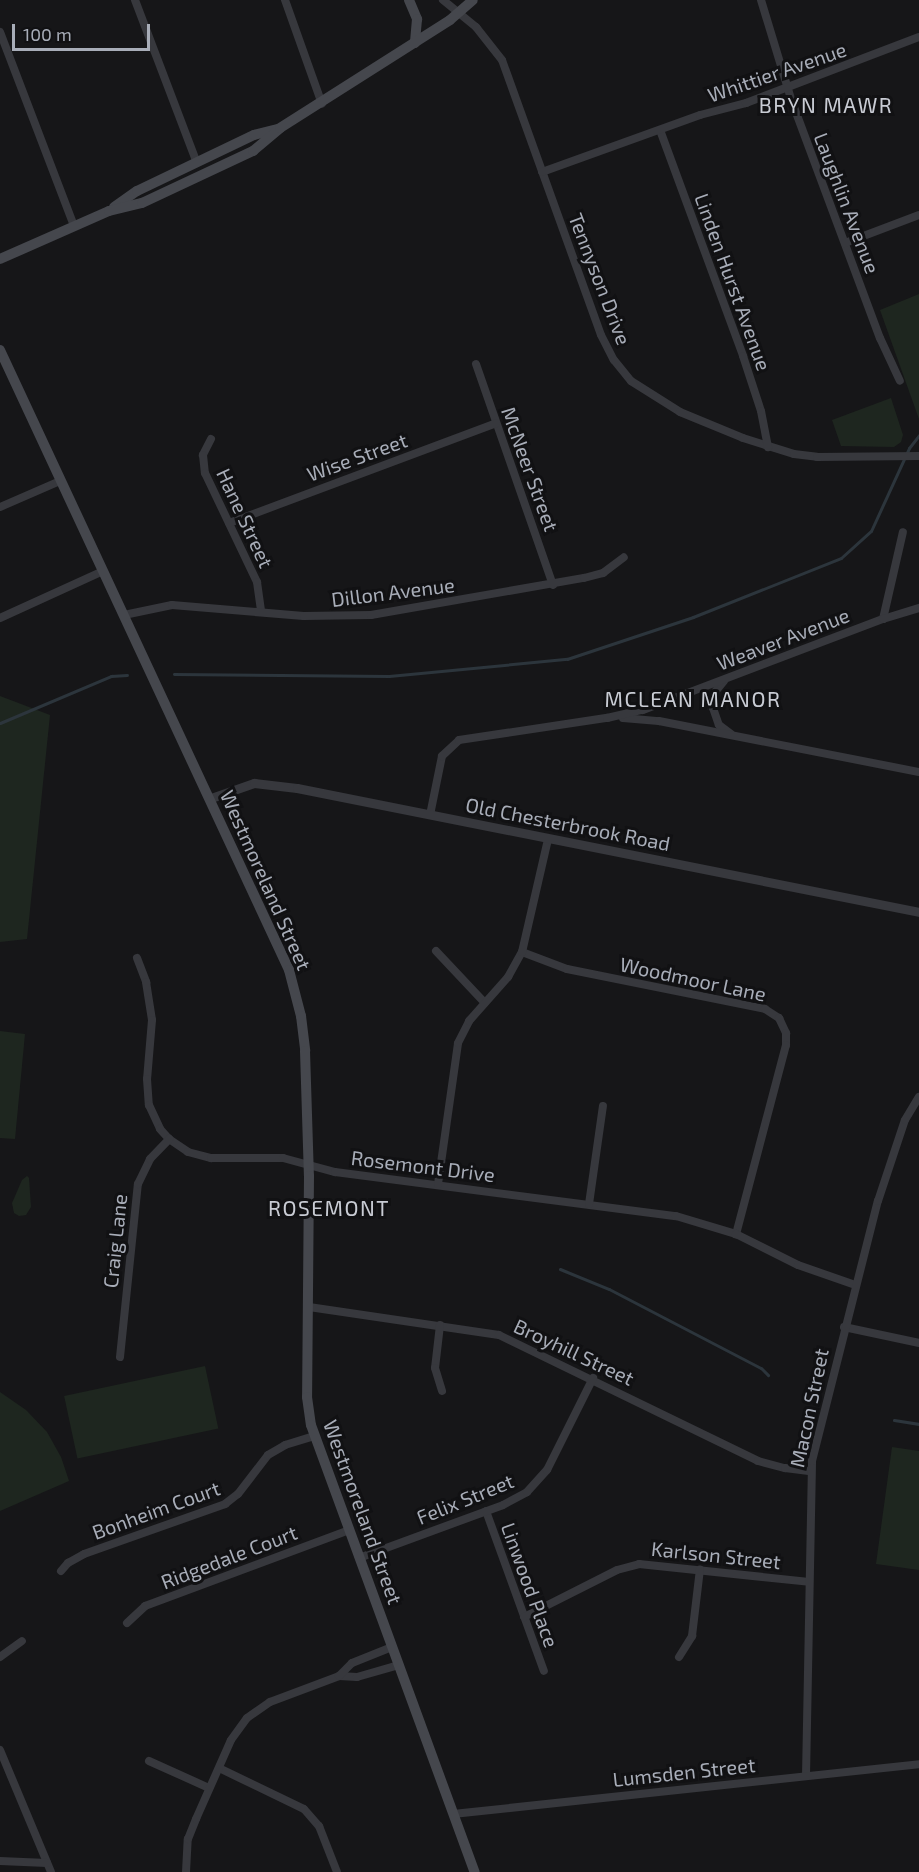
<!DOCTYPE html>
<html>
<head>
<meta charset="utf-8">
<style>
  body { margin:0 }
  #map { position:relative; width:919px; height:1872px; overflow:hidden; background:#161618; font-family:"Exo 2",sans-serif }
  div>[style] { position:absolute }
  .green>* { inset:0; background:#1e261f; transform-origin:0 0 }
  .stream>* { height:3px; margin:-1.5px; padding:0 1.5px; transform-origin:1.5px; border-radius:1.5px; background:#2c353c }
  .minor>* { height:8px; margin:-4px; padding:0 4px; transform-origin:4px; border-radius:4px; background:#37383d }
  .tertiary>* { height:9px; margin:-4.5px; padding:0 4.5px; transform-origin:4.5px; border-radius:4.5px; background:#37383d }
  .secondary>* { height:10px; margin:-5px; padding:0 5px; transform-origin:5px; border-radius:5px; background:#45474d }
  span { translate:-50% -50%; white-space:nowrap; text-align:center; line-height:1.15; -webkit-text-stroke:6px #111113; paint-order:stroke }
  .street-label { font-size:20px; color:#a8adb8 }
  .neighbourhood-label { font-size:21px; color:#c9ccd4; letter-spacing:1.5px }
  .scale { position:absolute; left:12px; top:24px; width:138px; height:27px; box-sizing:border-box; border:3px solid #a8adb8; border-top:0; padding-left:8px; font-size:18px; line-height:21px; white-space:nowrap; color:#a8adb8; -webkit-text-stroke:4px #111113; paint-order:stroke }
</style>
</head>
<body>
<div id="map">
  <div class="green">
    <div style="clip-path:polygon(919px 294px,919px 419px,880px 310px)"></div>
    <div style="clip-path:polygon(891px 398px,903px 435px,901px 442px,894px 447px,841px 446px,832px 420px)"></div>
    <div style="clip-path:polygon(0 696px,50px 715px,27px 939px,0 942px)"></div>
    <div style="clip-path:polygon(0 1031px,25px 1034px,15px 1139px,0 1138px)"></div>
    <div style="clip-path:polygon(27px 1176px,29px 1178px,31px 1207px,26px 1215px,19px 1216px,14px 1213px,12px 1203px,22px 1180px)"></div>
    <div style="left:205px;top:1366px;width:64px;height:144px;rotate:78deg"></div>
    <div style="clip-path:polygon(0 1392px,26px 1410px,47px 1432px,61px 1457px,69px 1481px,0 1511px)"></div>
    <div style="clip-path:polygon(892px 1447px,919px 1451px,919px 1570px,876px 1564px)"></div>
  </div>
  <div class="stream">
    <div style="left:174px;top:674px;width:215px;rotate:0.5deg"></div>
    <div style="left:389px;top:676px;width:179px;rotate:-5.5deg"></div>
    <div style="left:567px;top:659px;width:133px;rotate:-18.4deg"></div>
    <div style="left:693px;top:617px;width:159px;rotate:-21.7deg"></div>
    <div style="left:841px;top:558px;width:40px;rotate:-42deg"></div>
    <div style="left:871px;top:531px;width:91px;rotate:-65.4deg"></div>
    <div style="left:909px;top:448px;width:16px;rotate:-52deg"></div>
    <div style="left:0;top:723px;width:121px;rotate:-22.9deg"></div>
    <div style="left:111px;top:676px;width:16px;rotate:-4deg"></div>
    <div style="left:560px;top:1269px;width:53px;rotate:22.2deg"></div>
    <div style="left:609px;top:1289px;width:171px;rotate:27.5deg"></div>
    <div style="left:761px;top:1368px;width:10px;rotate:45deg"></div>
    <div style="left:894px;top:1420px;width:25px;rotate:9deg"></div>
  </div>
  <div class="minor">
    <div style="left:135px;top:0;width:174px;rotate:69.2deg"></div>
    <div style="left:285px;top:0;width:110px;rotate:70.4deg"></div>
    <div style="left:443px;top:0;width:43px;rotate:39.3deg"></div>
    <div style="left:476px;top:27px;width:42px;rotate:51.8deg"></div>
    <div style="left:502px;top:60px;width:292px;rotate:70.2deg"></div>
    <div style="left:601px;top:335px;width:28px;rotate:63deg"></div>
    <div style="left:614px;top:360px;width:27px;rotate:51deg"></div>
    <div style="left:631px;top:381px;width:58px;rotate:32.3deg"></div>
    <div style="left:680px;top:412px;width:68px;rotate:22.4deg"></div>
    <div style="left:743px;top:438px;width:53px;rotate:17.4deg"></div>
    <div style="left:794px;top:454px;width:23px;rotate:7deg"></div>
    <div style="left:817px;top:457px;width:102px;rotate:-0.6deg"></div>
    <div style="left:761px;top:0;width:103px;rotate:73.1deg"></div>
    <div style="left:791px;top:99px;width:255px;rotate:69.6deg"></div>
    <div style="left:880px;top:338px;width:47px;rotate:65.1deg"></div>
    <div style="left:0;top:32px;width:208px;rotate:69.1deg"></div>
    <div style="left:660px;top:130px;width:241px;rotate:69.8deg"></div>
    <div style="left:743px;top:356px;width:58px;rotate:71.9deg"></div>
    <div style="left:761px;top:411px;width:37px;rotate:79deg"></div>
    <div style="left:542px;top:172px;width:168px;rotate:-19.8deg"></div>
    <div style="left:700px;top:115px;width:48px;rotate:-14.6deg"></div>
    <div style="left:746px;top:103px;width:185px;rotate:-20.9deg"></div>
    <div style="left:845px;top:243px;width:79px;rotate:-20.7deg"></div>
    <div style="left:476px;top:364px;width:234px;rotate:70.8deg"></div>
    <div style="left:211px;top:439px;width:18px;rotate:117deg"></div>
    <div style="left:203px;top:455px;width:18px;rotate:84deg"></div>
    <div style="left:205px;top:473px;width:121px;rotate:64.5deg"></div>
    <div style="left:257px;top:582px;width:30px;rotate:82deg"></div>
    <div style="left:0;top:507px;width:65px;rotate:-23.4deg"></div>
    <div style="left:229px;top:523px;width:285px;rotate:-20.5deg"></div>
    <div style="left:124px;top:615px;width:49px;rotate:-11.8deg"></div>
    <div style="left:172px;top:605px;width:132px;rotate:4.8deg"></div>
    <div style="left:304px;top:616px;width:67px;rotate:-0.9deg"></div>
    <div style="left:371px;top:615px;width:216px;rotate:-9.9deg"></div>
    <div style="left:584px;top:578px;width:20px;rotate:-15deg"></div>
    <div style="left:603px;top:573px;width:26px;rotate:-37deg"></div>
    <div style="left:0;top:618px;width:113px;rotate:-24.5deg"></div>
    <div style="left:883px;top:619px;width:89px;rotate:-77.1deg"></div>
    <div style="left:724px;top:681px;width:13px;rotate:129deg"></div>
    <div style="left:716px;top:691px;width:17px;rotate:100deg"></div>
    <div style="left:713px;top:708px;width:18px;rotate:71deg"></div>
    <div style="left:719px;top:725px;width:15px;rotate:37deg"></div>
    <div style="left:623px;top:718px;width:36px;rotate:5deg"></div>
    <div style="left:659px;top:721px;width:265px;rotate:11.1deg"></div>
    <div style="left:430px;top:815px;width:60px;rotate:-78.5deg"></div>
    <div style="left:442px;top:756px;width:23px;rotate:-43deg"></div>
    <div style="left:459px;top:740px;width:150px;rotate:-8.5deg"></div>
    <div style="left:607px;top:718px;width:37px;rotate:-13deg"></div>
    <div style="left:643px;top:710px;width:257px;rotate:-20.8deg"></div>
    <div style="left:883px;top:619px;width:38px;rotate:-17deg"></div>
    <div style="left:436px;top:951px;width:71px;rotate:46.7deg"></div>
    <div style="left:522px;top:952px;width:48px;rotate:20.7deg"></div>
    <div style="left:567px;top:969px;width:202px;rotate:11.4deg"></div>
    <div style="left:765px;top:1009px;width:17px;rotate:33deg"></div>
    <div style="left:779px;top:1018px;width:17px;rotate:65deg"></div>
    <div style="left:786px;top:1033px;width:12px;rotate:90deg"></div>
    <div style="left:786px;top:1045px;width:196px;rotate:104.8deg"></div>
    <div style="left:137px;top:958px;width:26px;rotate:69deg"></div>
    <div style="left:146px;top:982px;width:38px;rotate:81deg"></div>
    <div style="left:152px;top:1020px;width:59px;rotate:94.8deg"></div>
    <div style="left:147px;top:1079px;width:26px;rotate:86deg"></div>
    <div style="left:149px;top:1105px;width:26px;rotate:65deg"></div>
    <div style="left:160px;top:1129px;width:13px;rotate:48deg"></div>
    <div style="left:169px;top:1139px;width:23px;rotate:34deg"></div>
    <div style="left:188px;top:1152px;width:24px;rotate:15deg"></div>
    <div style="left:211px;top:1158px;width:72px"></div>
    <div style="left:283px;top:1158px;width:54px;rotate:15.1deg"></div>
    <div style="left:335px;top:1172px;width:344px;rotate:7.4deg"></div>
    <div style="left:676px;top:1216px;width:63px;rotate:16.7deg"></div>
    <div style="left:736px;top:1234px;width:69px;rotate:26.6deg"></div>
    <div style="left:798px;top:1265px;width:60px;rotate:19.3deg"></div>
    <div style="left:438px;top:1184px;width:142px;rotate:-81.9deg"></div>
    <div style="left:458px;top:1043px;width:25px;rotate:-63deg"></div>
    <div style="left:469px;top:1021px;width:59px;rotate:-48.4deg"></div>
    <div style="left:508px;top:977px;width:29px;rotate:-61deg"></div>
    <div style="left:522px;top:952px;width:116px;rotate:-77deg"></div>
    <div style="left:589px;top:1204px;width:99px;rotate:-81.9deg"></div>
    <div style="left:309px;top:1307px;width:192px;rotate:8.4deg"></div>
    <div style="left:499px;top:1335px;width:288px;rotate:25.9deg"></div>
    <div style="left:758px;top:1461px;width:28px;rotate:15deg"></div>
    <div style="left:785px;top:1468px;width:26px;rotate:7deg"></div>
    <div style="left:440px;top:1325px;width:43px;rotate:96.6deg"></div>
    <div style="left:435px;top:1368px;width:24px;rotate:73deg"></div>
    <div style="left:844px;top:1327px;width:77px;rotate:12deg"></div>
    <div style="left:120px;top:1357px;width:174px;rotate:-84.1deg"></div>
    <div style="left:138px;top:1184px;width:28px;rotate:-64deg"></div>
    <div style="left:150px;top:1159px;width:28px;rotate:-46deg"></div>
    <div style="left:486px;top:1511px;width:170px;rotate:70.1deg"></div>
    <div style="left:359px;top:1558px;width:153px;rotate:-20.2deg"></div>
    <div style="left:503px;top:1505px;width:27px;rotate:-28deg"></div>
    <div style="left:527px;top:1492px;width:30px;rotate:-48deg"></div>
    <div style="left:547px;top:1470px;width:103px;rotate:-63.4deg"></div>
    <div style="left:61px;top:1571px;width:11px;rotate:-49deg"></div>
    <div style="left:68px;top:1563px;width:18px;rotate:-29deg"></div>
    <div style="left:84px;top:1554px;width:150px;rotate:-19.5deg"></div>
    <div style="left:225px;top:1504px;width:16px;rotate:-38deg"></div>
    <div style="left:238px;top:1494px;width:49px;rotate:-52.4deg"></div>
    <div style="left:268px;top:1455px;width:20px;rotate:-30deg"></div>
    <div style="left:285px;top:1445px;width:31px;rotate:-17deg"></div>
    <div style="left:524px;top:1617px;width:104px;rotate:-26.8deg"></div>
    <div style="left:617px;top:1570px;width:23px;rotate:-15deg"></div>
    <div style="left:639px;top:1564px;width:171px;rotate:6deg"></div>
    <div style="left:127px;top:1623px;width:25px;rotate:-43deg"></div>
    <div style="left:145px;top:1606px;width:218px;rotate:-20.4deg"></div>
    <div style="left:0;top:1657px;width:27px;rotate:-36deg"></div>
    <div style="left:679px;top:1657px;width:25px;rotate:-58deg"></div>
    <div style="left:692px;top:1636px;width:67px;rotate:-83.2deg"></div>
    <div style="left:339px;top:1676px;width:18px;rotate:3deg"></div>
    <div style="left:357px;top:1677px;width:44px;rotate:-15.9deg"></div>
    <div style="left:0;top:1750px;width:132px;rotate:67.3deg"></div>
    <div style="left:149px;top:1761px;width:66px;rotate:24.2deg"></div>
    <div style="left:219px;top:1768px;width:94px;rotate:25.8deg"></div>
    <div style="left:304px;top:1809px;width:23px;rotate:49deg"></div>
    <div style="left:319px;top:1826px;width:49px;rotate:68.6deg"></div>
    <div style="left:806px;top:1776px;width:315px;rotate:-88.9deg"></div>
    <div style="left:812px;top:1461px;width:268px;rotate:-75.8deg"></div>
    <div style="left:878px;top:1201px;width:85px;rotate:-71.6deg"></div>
    <div style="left:905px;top:1120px;width:27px;rotate:-59deg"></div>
    <div style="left:453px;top:1814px;width:469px;rotate:-6.1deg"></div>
    <div style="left:0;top:1861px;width:47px;rotate:2.4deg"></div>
    <div style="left:186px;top:1872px;width:33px;rotate:-87deg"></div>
    <div style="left:188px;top:1839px;width:22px;rotate:-68deg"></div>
    <div style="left:196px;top:1819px;width:86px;rotate:-66.1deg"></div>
    <div style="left:231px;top:1740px;width:27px;rotate:-54deg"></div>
    <div style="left:247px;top:1718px;width:28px;rotate:-35deg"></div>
    <div style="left:270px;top:1702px;width:74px;rotate:-20.6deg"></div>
    <div style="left:339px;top:1676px;width:18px;rotate:-45deg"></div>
    <div style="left:352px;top:1663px;width:43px;rotate:-21.8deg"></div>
  </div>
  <div class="tertiary">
    <div style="left:211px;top:798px;width:46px;rotate:-19.2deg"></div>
    <div style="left:254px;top:783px;width:43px;rotate:6.6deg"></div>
    <div style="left:297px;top:788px;width:634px;rotate:11.27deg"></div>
  </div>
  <div class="secondary">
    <div style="left:409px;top:0;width:21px;rotate:67deg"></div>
    <div style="left:417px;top:19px;width:24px;rotate:95deg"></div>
    <div style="left:114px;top:207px;width:28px;rotate:-35deg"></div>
    <div style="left:137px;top:191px;width:130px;rotate:-25.6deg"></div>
    <div style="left:254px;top:135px;width:25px;rotate:-14deg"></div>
    <div style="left:0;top:259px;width:119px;rotate:-23.8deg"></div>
    <div style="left:109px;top:211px;width:34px;rotate:-14deg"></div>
    <div style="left:142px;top:203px;width:123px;rotate:-25.1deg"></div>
    <div style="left:253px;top:151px;width:35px;rotate:-40deg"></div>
    <div style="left:280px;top:128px;width:201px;rotate:-32.4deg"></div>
    <div style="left:450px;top:20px;width:30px;rotate:-41deg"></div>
    <div style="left:0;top:350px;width:684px;rotate:65.01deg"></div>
    <div style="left:289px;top:970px;width:48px;rotate:75.4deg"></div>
    <div style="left:301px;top:1016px;width:35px;rotate:83deg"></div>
    <div style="left:305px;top:1051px;width:125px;rotate:88.2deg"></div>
    <div style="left:309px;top:1176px;width:221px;rotate:90.5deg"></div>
    <div style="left:307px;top:1397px;width:28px;rotate:82deg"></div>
    <div style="left:311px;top:1425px;width:476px;rotate:69.9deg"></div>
  </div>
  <div class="street-label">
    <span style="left:777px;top:72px;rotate:-19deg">Whittier Avenue</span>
    <span style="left:847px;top:203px;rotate:69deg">Laughlin Avenue</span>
    <span style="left:600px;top:279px;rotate:69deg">Tennyson Drive</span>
    <span style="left:733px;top:282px;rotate:70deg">Linden Hurst Avenue</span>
    <span style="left:357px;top:457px;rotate:-20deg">Wise Street</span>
    <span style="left:530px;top:469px;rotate:70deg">McNeer Street</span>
    <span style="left:245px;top:518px;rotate:65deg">Hane Street</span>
    <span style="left:393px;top:592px;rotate:-7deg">Dillon Avenue</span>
    <span style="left:783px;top:639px;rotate:-21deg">Weaver Avenue</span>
    <span style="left:568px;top:824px;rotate:11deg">Old Chesterbrook Road</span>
    <span style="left:266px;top:880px;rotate:66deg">Westmoreland Street</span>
    <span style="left:693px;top:979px;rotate:12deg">Woodmoor Lane</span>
    <span style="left:423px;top:1166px;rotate:7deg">Rosemont Drive</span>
    <span style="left:115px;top:1241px;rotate:-84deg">Craig Lane</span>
    <span style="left:574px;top:1352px;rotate:25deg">Broyhill Street</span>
    <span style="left:809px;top:1408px;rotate:-78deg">Macon Street</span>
    <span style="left:465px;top:1499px;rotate:-22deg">Felix Street</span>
    <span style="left:156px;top:1510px;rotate:-20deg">Bonheim Court</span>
    <span style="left:363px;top:1512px;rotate:70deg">Westmoreland Street</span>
    <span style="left:716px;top:1555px;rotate:6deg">Karlson Street</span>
    <span style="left:229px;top:1557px;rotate:-21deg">Ridgedale Court</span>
    <span style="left:530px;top:1585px;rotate:70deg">Linwood Place</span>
    <span style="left:684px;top:1772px;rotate:-6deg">Lumsden Street</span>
  </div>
  <div class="neighbourhood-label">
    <span style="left:826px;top:105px">BRYN MAWR</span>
    <span style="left:693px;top:699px">MCLEAN MANOR</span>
    <span style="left:329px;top:1208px">ROSEMONT</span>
  </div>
  <div class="scale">100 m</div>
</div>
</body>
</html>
